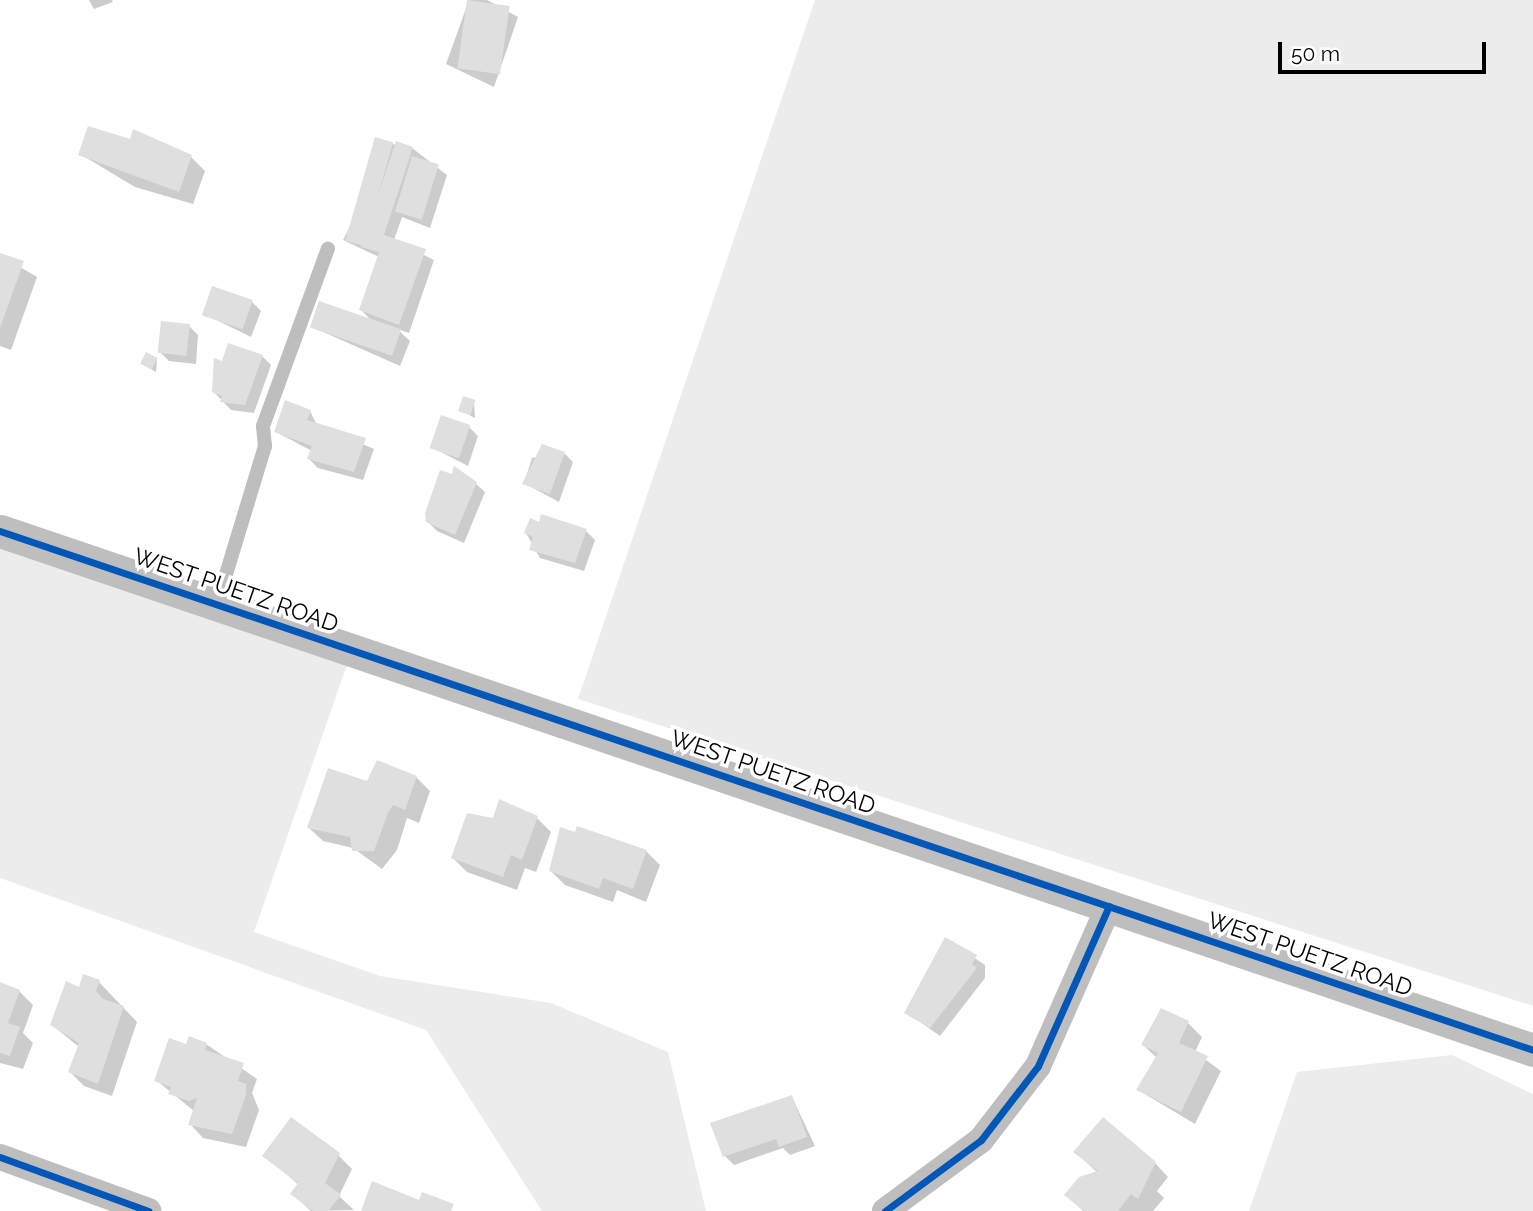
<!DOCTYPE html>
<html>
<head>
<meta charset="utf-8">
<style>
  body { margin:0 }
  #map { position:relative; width:1533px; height:1211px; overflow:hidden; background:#fff; font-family:Raleway,sans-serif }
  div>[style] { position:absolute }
  .green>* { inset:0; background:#ececec }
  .shadow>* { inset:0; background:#0003 }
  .building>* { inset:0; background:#dfdfdf; transform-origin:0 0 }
  .service>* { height:14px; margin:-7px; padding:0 7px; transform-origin:7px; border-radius:7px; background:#bebebe }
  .minor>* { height:26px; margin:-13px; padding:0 13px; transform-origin:13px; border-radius:13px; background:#bebebe }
  .tertiary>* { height:33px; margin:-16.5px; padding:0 16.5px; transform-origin:16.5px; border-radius:16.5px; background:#bebebe }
  .cycleway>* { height:7px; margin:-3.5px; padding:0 3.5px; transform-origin:3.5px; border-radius:3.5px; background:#0057b8 }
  span { translate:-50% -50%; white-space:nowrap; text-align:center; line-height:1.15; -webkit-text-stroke:7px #fff; paint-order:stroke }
  .street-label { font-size:23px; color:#000 }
  .scale { position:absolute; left:1278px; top:42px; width:208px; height:32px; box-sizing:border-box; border:4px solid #000; border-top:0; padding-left:9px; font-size:21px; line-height:24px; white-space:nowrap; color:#000; -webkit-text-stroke:5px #fff; paint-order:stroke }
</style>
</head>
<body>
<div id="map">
  <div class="green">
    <div style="clip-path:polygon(815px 0,1533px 0,1533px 1006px,578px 699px)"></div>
    <div style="clip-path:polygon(0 543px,349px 659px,254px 932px,380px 976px,551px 1003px,668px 1052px,706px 1211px,542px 1211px,426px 1030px,0 878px)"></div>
    <div style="clip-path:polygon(1452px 1055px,1533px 1094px,1533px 1211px,1249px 1211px,1297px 1072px)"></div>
  </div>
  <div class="shadow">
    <div style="clip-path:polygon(89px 0,112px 0,113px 2px,94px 9px)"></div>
    <div style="clip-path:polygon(469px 0,487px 0,518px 17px,494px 87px,446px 64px)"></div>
    <div style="clip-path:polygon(392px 144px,412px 148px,447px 175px,430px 228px,402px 217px,394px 240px,434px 260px,409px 333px,397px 329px,410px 341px,400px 366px,312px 327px,373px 322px,361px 310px,379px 257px,343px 240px)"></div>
    <div style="clip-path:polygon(80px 154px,191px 157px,205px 171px,193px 204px,135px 187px)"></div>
    <div style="clip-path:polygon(0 255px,37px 277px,11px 350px,0 346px)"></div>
    <div style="clip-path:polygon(252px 302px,261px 311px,251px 337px,204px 314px)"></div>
    <div style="clip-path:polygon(189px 326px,198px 335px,196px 364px,169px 361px,160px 352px)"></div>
    <div style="clip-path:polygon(262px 356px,271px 365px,254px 413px,231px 410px,213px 391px)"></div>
    <div style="clip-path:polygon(157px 359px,156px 372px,142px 364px)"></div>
    <div style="clip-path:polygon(474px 402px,475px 418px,460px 410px)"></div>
    <div style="clip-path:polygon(310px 411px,317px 425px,374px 449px,363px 480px,318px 468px,309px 459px,312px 451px,276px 432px)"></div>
    <div style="clip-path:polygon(469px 427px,478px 436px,468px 466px,431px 447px)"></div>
    <div style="clip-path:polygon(564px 453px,573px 462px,559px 502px,524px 483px,532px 458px)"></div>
    <div style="clip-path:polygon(475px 483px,485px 492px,464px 543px,437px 531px,428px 522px)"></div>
    <div style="clip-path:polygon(586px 531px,595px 540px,584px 571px,540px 558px,526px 533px)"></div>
    <div style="clip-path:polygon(416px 777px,430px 791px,419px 823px,407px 818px,397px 850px,382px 869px,353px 848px,323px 841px,309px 828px)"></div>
    <div style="clip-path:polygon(537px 818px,551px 832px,536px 872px,525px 868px,517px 890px,467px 872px,453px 858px,494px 820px)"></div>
    <div style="clip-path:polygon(646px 851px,660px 865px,646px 902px,617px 890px,613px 902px,565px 885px,551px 871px)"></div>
    <div style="clip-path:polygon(946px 939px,985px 965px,985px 978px,940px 1036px,906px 1012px)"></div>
    <div style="clip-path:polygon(99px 982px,137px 1022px,112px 1096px,84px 1086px,70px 1072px,79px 1047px,52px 1025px)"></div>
    <div style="clip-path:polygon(0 986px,19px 991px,33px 1005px,23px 1033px,33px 1043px,23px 1069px,0 1063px)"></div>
    <div style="clip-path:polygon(1188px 1023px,1202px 1037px,1195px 1052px,1221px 1071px,1195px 1124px,1138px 1090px,1157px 1058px,1143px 1045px)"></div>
    <div style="clip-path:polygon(206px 1044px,257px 1079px,252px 1093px,259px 1110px,246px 1147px,203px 1138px,190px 1124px,194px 1111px,156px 1080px,187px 1047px)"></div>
    <div style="clip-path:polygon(792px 1097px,815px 1146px,790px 1155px,783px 1148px,734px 1165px,725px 1156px)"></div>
    <div style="clip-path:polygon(1075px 1152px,1155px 1163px,1168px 1177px,1157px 1191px,1164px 1198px,1153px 1211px,1083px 1211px,1067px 1195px,1098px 1173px)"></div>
    <div style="clip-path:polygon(264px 1155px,338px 1155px,352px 1169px,339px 1196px,354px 1210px,311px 1211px,292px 1194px,299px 1185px)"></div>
  </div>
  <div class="building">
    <div style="left:467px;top:0;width:43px;height:69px;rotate:8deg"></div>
    <div style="clip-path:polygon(88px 126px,130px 139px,133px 129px,192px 155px,179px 192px,78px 155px)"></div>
    <div style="left:375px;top:137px;width:19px;height:108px;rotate:16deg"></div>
    <div style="clip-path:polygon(396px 141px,413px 147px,384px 235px,426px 249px,399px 325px,359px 310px,379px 252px,361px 247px)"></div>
    <div style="left:412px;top:156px;width:28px;height:58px;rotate:17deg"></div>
    <div style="clip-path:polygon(0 253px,24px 261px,0 328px)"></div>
    <div style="left:212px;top:286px;width:43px;height:31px;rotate:19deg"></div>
    <div style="left:319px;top:301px;width:87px;height:28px;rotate:19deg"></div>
    <div style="left:161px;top:321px;width:29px;height:32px;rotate:6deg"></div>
    <div style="clip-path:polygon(228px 343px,263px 355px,245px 405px,220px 402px,222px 396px,212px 392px,214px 358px,222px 361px)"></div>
    <div style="left:146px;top:352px;width:13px;height:13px;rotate:27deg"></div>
    <div style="left:463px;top:396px;width:13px;height:16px;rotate:18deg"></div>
    <div style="clip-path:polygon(285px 400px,311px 410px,307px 420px,366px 438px,354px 472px,307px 459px,312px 446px,274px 432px)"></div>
    <div style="left:441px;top:415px;width:31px;height:35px;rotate:19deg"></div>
    <div style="clip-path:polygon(542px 444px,565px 452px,550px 494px,522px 484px)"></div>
    <div style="clip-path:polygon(454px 466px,477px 482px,455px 535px,426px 522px,425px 513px,440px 470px,452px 474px)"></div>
    <div style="clip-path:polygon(541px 514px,587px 529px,575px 563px,529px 550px,533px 537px,524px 533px,530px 518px,539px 522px)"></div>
    <div style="clip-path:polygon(377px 760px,417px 776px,405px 810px,393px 805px,388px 813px,374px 851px,352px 851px,350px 837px,307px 828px,328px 768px,367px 781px)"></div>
    <div style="clip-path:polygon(499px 799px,538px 816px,522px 860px,511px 855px,503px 877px,451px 858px,467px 813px,493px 818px)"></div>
    <div style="clip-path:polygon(577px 826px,647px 850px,633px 889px,603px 878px,599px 889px,549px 871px,560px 827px,575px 832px)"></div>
    <div style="clip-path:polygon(945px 937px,977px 955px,972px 964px,977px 968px,930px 1028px,904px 1013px)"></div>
    <div style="clip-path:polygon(83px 974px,100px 980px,96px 991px,103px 999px,124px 1006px,98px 1084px,68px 1072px,79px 1043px,50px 1025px,66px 981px,79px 987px)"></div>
    <div style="clip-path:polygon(0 982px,20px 990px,8px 1023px,20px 1027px,10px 1056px,0 1053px)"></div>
    <div style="clip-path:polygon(1161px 1008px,1189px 1021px,1179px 1043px,1208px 1056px,1181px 1112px,1136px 1090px,1158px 1053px,1141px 1045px)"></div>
    <div style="clip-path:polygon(189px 1036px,207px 1043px,205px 1050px,244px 1063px,238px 1081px,246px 1084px,246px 1095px,232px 1134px,188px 1125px,197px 1098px,189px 1101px,168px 1094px,171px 1087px,154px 1081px,169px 1038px,186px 1044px)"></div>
    <div style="clip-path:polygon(792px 1095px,807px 1137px,779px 1147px,776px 1139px,723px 1157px,710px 1123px)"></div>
    <div style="clip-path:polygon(291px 1117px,340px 1153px,325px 1183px,341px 1195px,328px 1211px,313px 1211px,290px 1194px,298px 1183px,262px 1156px)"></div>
    <div style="clip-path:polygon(1103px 1117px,1156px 1162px,1138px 1199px,1131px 1194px,1118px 1211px,1084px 1211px,1064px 1195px,1079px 1177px,1098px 1171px,1073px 1152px)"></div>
    <div style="clip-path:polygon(372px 1181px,419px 1200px,422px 1192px,454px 1204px,451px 1211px,361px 1211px)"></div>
  </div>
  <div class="service">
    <div style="left:217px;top:604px;width:165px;rotate:-73.1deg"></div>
    <div style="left:265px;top:446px;width:20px;rotate:-96deg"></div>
    <div style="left:263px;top:426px;width:189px;rotate:-69.9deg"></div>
  </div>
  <div class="minor">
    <div style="left:0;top:1157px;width:158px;rotate:20deg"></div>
    <div style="left:885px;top:1211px;width:119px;rotate:-36.5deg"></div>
    <div style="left:981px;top:1140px;width:93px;rotate:-52.4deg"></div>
    <div style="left:1038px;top:1066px;width:175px;rotate:-66.1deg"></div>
  </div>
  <div class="tertiary">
    <div style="left:0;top:531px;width:1618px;rotate:18.7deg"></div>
  </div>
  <div class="cycleway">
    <div style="left:0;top:531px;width:1618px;rotate:18.7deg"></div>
    <div style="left:0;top:1157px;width:158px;rotate:20deg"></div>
    <div style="left:885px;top:1211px;width:119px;rotate:-36.5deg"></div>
    <div style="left:981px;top:1140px;width:93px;rotate:-52.4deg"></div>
    <div style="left:1038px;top:1066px;width:175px;rotate:-66.1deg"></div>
  </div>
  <div class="street-label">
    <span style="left:236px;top:590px;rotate:19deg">WEST PUETZ ROAD</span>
    <span style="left:773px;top:772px;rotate:19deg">WEST PUETZ ROAD</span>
    <span style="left:1310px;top:954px;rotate:19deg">WEST PUETZ ROAD</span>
  </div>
  <div class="scale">50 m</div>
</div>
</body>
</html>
